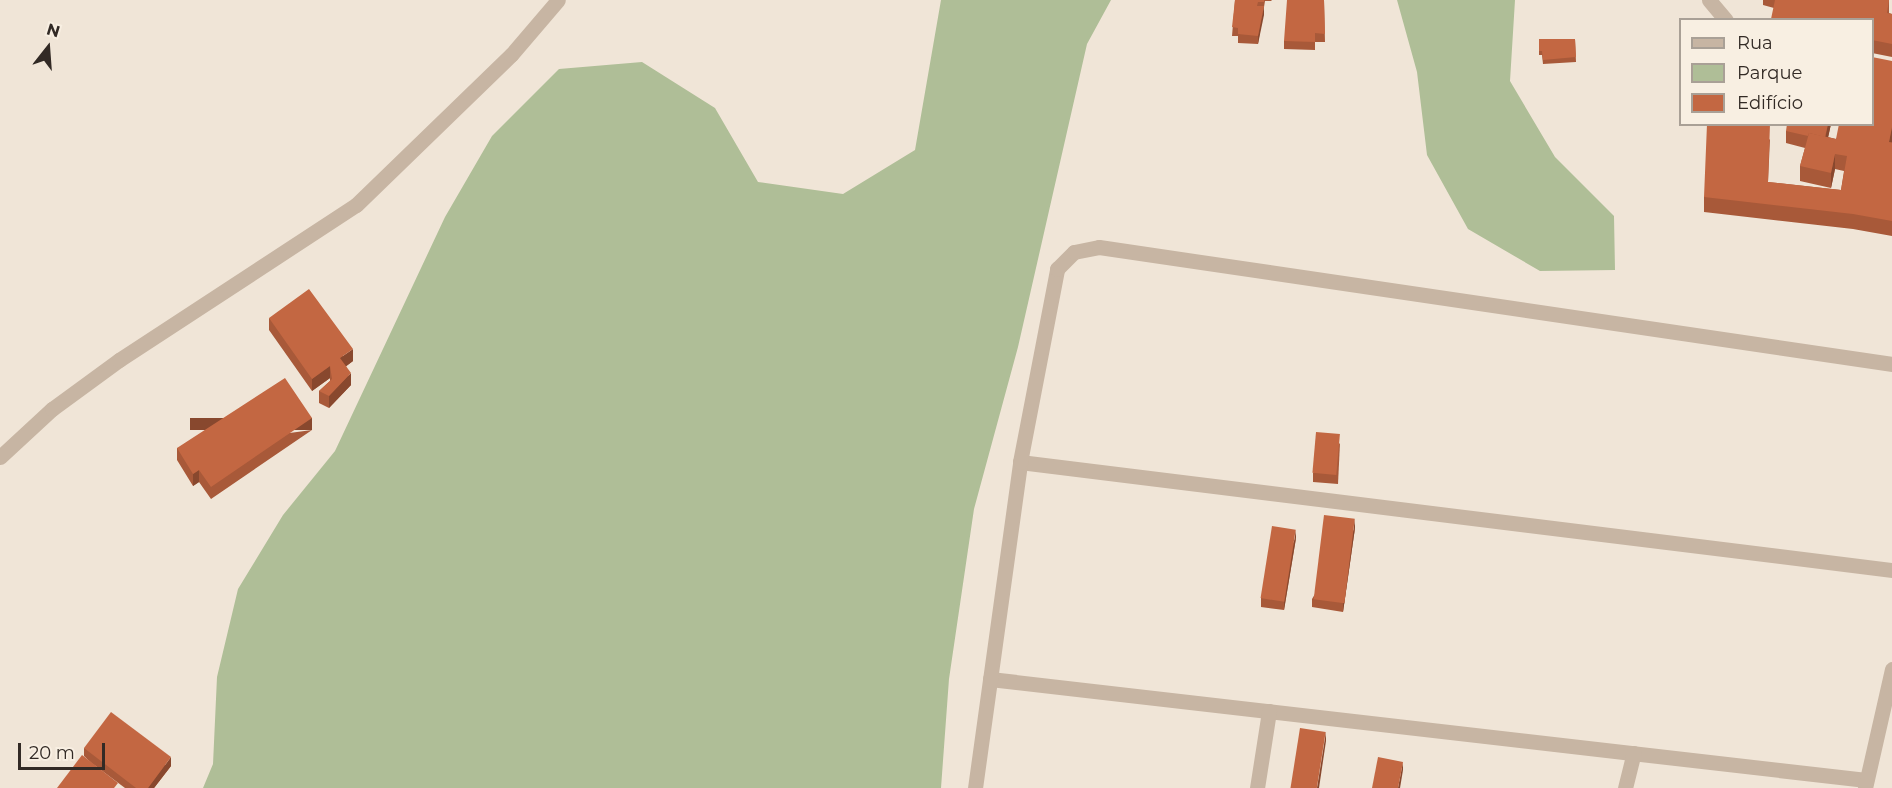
<!DOCTYPE html>
<html>
<head>
<meta charset="utf-8">
<style>
  body { margin:0 }
  #map { position:relative; width:1892px; height:788px; overflow:hidden; background:#f0e5d7; font-family:Montserrat,sans-serif }
  div>[style] { position:absolute }
  .green>* { inset:0; background:#afbe97 }
  .minor>* { height:15px; margin:-7.5px; padding:0 7.5px; transform-origin:7.5px; border-radius:7.5px; background:#c7b5a3 }
  .wall>* { inset:0; background:#a85939 }
  .shaded-wall>* { inset:0; background:#88482e; transform-origin:0 0 }
  .building>* { inset:0; background:#c36742; transform-origin:0 0 }
  span { translate:-50% -50%; white-space:nowrap; text-align:center; line-height:1.15; -webkit-text-stroke:4.5px #f8efe2; paint-order:stroke }
  .legend { position:absolute; left:1679px; top:18px; width:195px; height:108px; box-sizing:border-box; background:#f8efe2; border:2px solid #a9a096; margin:0; padding:8px 10px; list-style:none; font-size:18px; color:#322a25 }
  .legend li { display:flex; align-items:center; gap:12px; height:30px }
  .legend b { width:30px; border:2px solid #a9a096 }
  .north { position:absolute; left:18px; top:18px; width:60px; height:60px; -webkit-text-stroke:4px #f8efe2; paint-order:stroke; rotate:17deg; font-size:16px; font-weight:700; line-height:24px; text-align:center; color:#322a25 }
  .north::after { content:''; display:block; margin:auto; width:21px; height:27px; background:#322a25; clip-path:polygon(50% 0,100% 100%,50% 72%,0 100%) }
  .scale { position:absolute; left:18px; top:743px; width:87px; height:27px; box-sizing:border-box; border:3px solid #322a25; border-top:0; padding-left:8px; font-size:18px; line-height:21px; white-space:nowrap; color:#322a25; -webkit-text-stroke:4px #f8efe2; paint-order:stroke }
</style>
</head>
<body>
<div id="map">
  <div class="green">
    <div style="clip-path:polygon(941px 0,1111px 0,1087px 44px,1018px 347px,974px 509px,949px 679px,941px 788px,203px 788px,213px 764px,217px 677px,238px 589px,283px 515px,335px 451px,445px 217px,492px 136px,559px 69px,642px 62px,715px 108px,758px 182px,843px 194px,915px 150px)"></div>
    <div style="clip-path:polygon(1397px 0,1515px 0,1510px 81px,1555px 157px,1614px 216px,1615px 270px,1540px 271px,1468px 229px,1427px 155px,1417px 72px)"></div>
  </div>
  <div class="minor">
    <div style="left:1709px;top:0;width:26px;rotate:50deg"></div>
    <div style="left:0;top:457px;width:71px;rotate:-42.7deg"></div>
    <div style="left:52px;top:409px;width:83px;rotate:-36.2deg"></div>
    <div style="left:119px;top:360px;width:283px;rotate:-33.2deg"></div>
    <div style="left:356px;top:205px;width:216px;rotate:-44.1deg"></div>
    <div style="left:511px;top:55px;width:72px;rotate:-49.5deg"></div>
    <div style="left:1020px;top:462px;width:879px;rotate:7.06deg"></div>
    <div style="left:990px;top:679px;width:882px;rotate:6.58deg"></div>
    <div style="left:975px;top:788px;width:329px;rotate:-82.1deg"></div>
    <div style="left:1020px;top:462px;width:197px;rotate:-79.1deg"></div>
    <div style="left:1057px;top:269px;width:24px;rotate:-45deg"></div>
    <div style="left:1074px;top:252px;width:25px;rotate:-11deg"></div>
    <div style="left:1099px;top:247px;width:802px;rotate:8.39deg"></div>
    <div style="left:1257px;top:788px;width:78px;rotate:-81.1deg"></div>
    <div style="left:1625px;top:788px;width:36px;rotate:-76deg"></div>
    <div style="left:1865px;top:788px;width:122px;rotate:-77.2deg"></div>
  </div>
  <div class="wall">
    <div style="clip-path:polygon(1235px 0,1272px 0,1271px 1px,1265px 1px,1258px 44px,1238px 43px,1238px 36px,1232px 36px)"></div>
    <div style="clip-path:polygon(1324px 0,1325px 42px,1315px 42px,1315px 50px,1284px 49px,1284px 41px)"></div>
    <div style="clip-path:polygon(1763px 0,1889px 0,1889px 13px,1892px 14px,1892px 57px,1872px 53px,1872px 20px,1774px 8px,1763px 5px)"></div>
    <div style="clip-path:polygon(1539px 39px,1575px 39px,1576px 62px,1543px 64px,1542px 55px,1539px 55px)"></div>
    <div style="clip-path:polygon(1892px 61px,1892px 236px,1853px 229px,1704px 212px,1704px 197px,1770px 139px,1768px 182px,1841px 190px,1844px 171px,1835px 169px,1831px 188px,1800px 181px,1800px 166px,1805px 148px,1786px 143px,1786px 131px,1831px 124px,1828px 137px,1836px 139px)"></div>
    <div style="clip-path:polygon(269px 318px,353px 361px,346px 366px,351px 385px,329px 408px,319px 403px,319px 391px,330px 381px,330px 378px,312px 391px,269px 330px)"></div>
    <div style="clip-path:polygon(312px 430px,211px 499px,199px 482px,193px 486px,177px 460px,177px 448px)"></div>
    <div style="clip-path:polygon(1340px 443px,1338px 484px,1313px 482px,1313px 473px)"></div>
    <div style="clip-path:polygon(1355px 528px,1343px 612px,1312px 607px,1312px 599px)"></div>
    <div style="clip-path:polygon(1296px 538px,1284px 610px,1261px 607px,1261px 598px)"></div>
    <div style="clip-path:polygon(84px 748px,171px 766px,154px 788px,125px 788px,93px 764px,118px 788px,84px 756px)"></div>
  </div>
  <div class="shaded-wall">
    <div style="clip-path:polygon(1264px 6px,1264px 15px,1258px 44px,1258px 36px)"></div>
    <div style="clip-path:polygon(1828px 124px,1831px 124px,1825px 152px,1825px 140px)"></div>
    <div style="clip-path:polygon(1892px 127px,1892px 142px,1889px 142px)"></div>
    <div style="clip-path:polygon(1835px 154px,1835px 169px,1831px 188px,1831px 173px)"></div>
    <div style="clip-path:polygon(353px 349px,353px 361px,340px 371px,340px 358px)"></div>
    <div style="clip-path:polygon(330px 366px,330px 378px,312px 391px,312px 379px)"></div>
    <div style="clip-path:polygon(351px 373px,351px 385px,329px 408px,329px 396px)"></div>
    <div style="left:312px;top:418px;width:12px;height:122px;rotate:90deg"></div>
    <div style="clip-path:polygon(199px 470px,199px 482px,193px 486px,193px 474px)"></div>
    <div style="clip-path:polygon(1355px 519px,1355px 528px,1343px 612px,1343px 603px)"></div>
    <div style="clip-path:polygon(1296px 530px,1296px 538px,1284px 610px,1284px 602px)"></div>
    <div style="clip-path:polygon(1326px 732px,1326px 741px,1319px 788px,1317px 788px)"></div>
    <div style="clip-path:polygon(171px 757px,171px 766px,154px 788px,148px 788px)"></div>
    <div style="clip-path:polygon(1403px 762px,1403px 770px,1400px 788px,1398px 788px)"></div>
  </div>
  <div class="building">
    <div style="clip-path:polygon(1235px 0,1264px 0,1264px 2px,1258px 2px,1257px 6px,1264px 6px,1258px 36px,1238px 34px,1238px 28px,1232px 27px)"></div>
    <div style="clip-path:polygon(1287px 0,1324px 0,1325px 34px,1315px 33px,1315px 42px,1284px 41px)"></div>
    <div style="clip-path:polygon(1775px 0,1889px 0,1887px 13px,1892px 14px,1892px 44px,1872px 40px,1872px 20px,1771px 19px)"></div>
    <div style="clip-path:polygon(1539px 39px,1575px 39px,1576px 57px,1543px 60px,1542px 51px,1539px 51px)"></div>
    <div style="clip-path:polygon(1872px 57px,1892px 61px,1892px 127px,1889px 142px,1892px 143px,1892px 221px,1853px 214px,1704px 197px,1707px 124px,1770px 124px,1768px 182px,1841px 190px,1847px 156px,1835px 154px,1831px 173px,1800px 166px,1809px 133px,1836px 139px,1839px 124px,1872px 124px)"></div>
    <div style="clip-path:polygon(1787px 124px,1828px 124px,1825px 137px,1809px 133px,1808px 136px,1786px 131px)"></div>
    <div style="clip-path:polygon(309px 289px,353px 349px,340px 358px,351px 373px,329px 396px,319px 391px,332px 379px,330px 366px,312px 379px,269px 318px)"></div>
    <div style="clip-path:polygon(285px 378px,312px 418px,211px 487px,199px 470px,193px 474px,177px 448px)"></div>
    <div style="left:1316px;top:432px;width:24px;height:41px;rotate:5deg"></div>
    <div style="left:1324px;top:515px;width:31px;height:85px;rotate:7deg"></div>
    <div style="left:1272px;top:526px;width:24px;height:73px;rotate:9deg"></div>
    <div style="clip-path:polygon(111px 712px,171px 757px,148px 788px,136px 788px,84px 748px)"></div>
    <div style="left:1300px;top:728px;width:26px;height:61px;rotate:9deg"></div>
    <div style="clip-path:polygon(82px 755px,118px 783px,114px 788px,57px 788px)"></div>
    <div style="clip-path:polygon(1378px 757px,1403px 762px,1398px 788px,1372px 788px)"></div>
  </div>
  <ul class="legend">
  <li><b style="height:8px;background:#c7b5a3"></b>Rua</li>
  <li><b style="height:16px;background:#afbe97"></b>Parque</li>
  <li><b style="height:16px;background:#c36742"></b>Edifício</li>
  </ul>
  <div class="north">N</div>
  <div class="scale">20 m</div>
</div>
</body>
</html>
